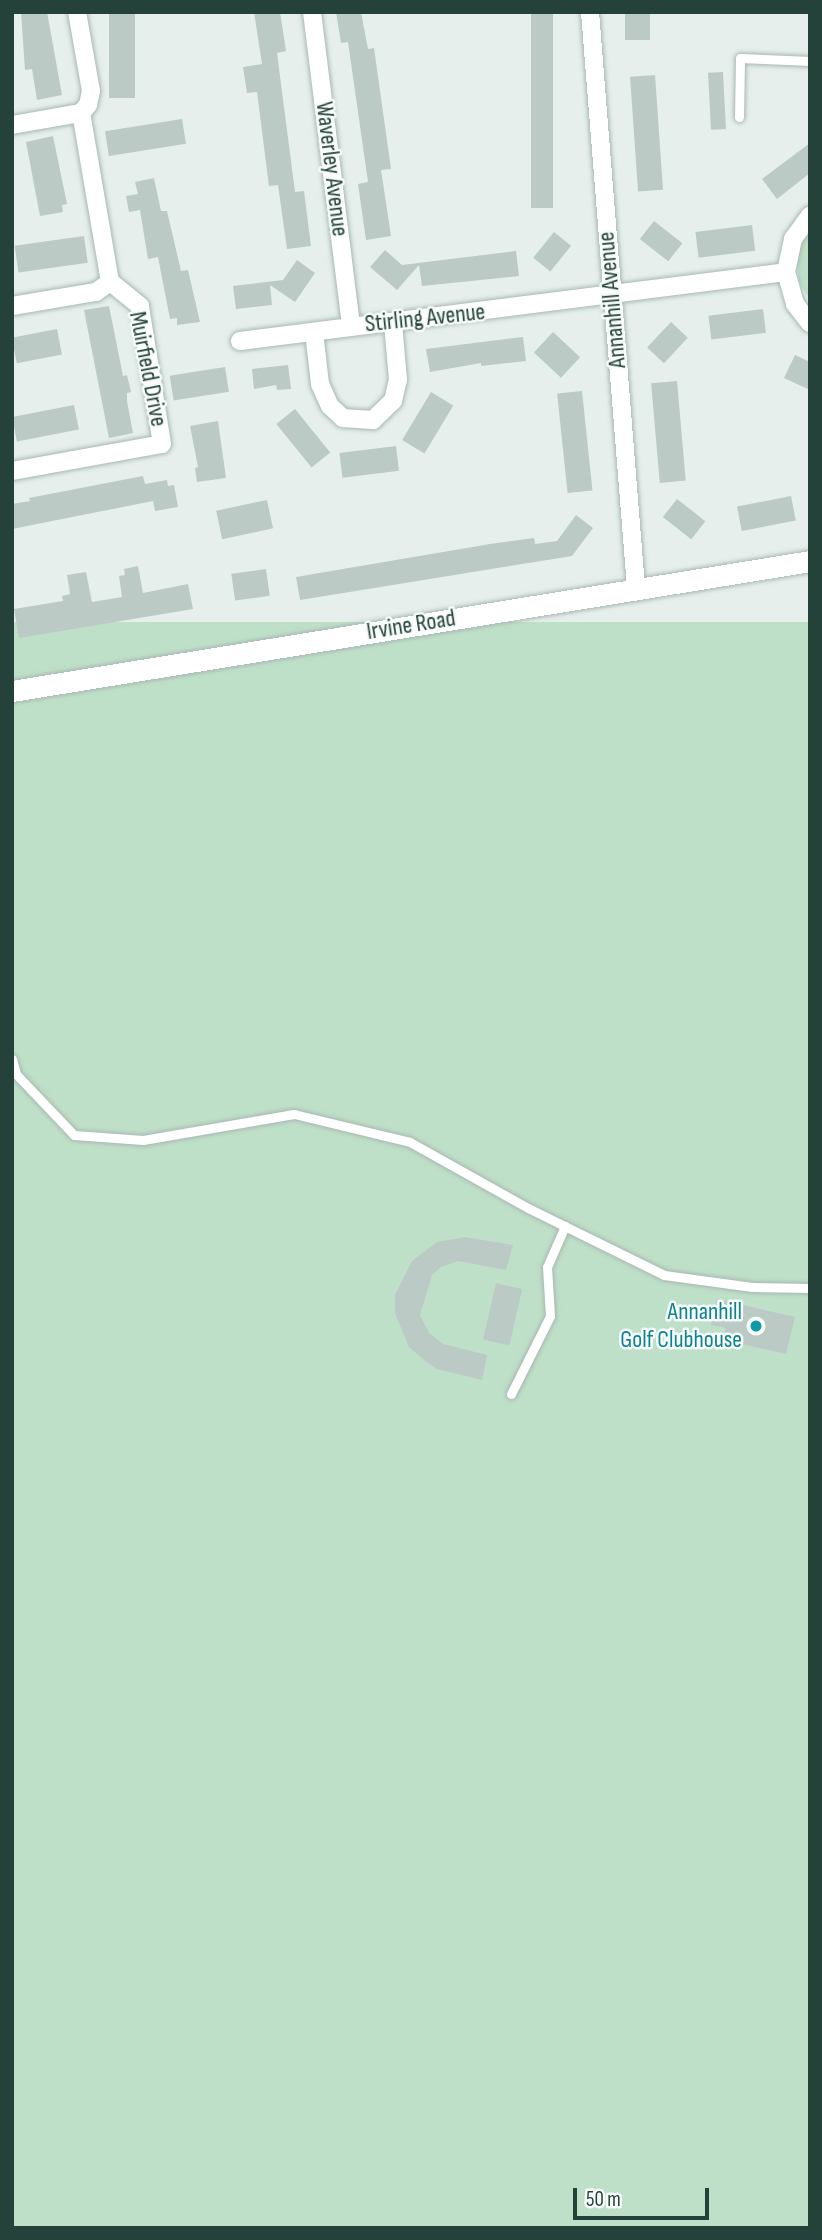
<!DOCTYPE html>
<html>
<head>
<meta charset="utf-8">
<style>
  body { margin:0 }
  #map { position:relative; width:822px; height:2240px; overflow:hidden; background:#e6efeb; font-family:"Sofia Sans Condensed",sans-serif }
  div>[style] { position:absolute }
  .green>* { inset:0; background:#bfe0c8; transform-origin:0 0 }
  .building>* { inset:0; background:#bbcac4; transform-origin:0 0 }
  .roads { filter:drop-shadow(0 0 2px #a8b8b2) drop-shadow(0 0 2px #a8b8b2) }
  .lane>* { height:9px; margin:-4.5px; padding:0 4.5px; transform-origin:4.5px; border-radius:4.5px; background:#fff }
  .street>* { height:18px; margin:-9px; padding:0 9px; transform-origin:9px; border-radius:9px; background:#fff }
  .secondary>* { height:21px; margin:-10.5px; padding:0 10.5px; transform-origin:10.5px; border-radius:10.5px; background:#fff }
  .dots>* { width:19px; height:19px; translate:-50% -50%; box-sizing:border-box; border:4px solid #f7fbf9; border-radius:50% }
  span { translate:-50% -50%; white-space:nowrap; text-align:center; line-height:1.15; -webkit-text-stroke:5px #f7fbf9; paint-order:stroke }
  .street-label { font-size:24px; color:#24423a }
  .culture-label { font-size:24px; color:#0d838f }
  .right { translate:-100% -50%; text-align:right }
  .frame { position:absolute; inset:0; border:14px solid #24423a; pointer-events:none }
  .scale { position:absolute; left:573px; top:2188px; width:136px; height:32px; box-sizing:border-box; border:4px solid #24423a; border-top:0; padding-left:9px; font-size:21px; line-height:24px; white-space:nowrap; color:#24423a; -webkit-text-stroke:5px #f7fbf9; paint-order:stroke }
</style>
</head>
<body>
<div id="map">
  <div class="green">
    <div style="clip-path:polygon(810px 227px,810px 301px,799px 281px,796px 256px,799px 241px)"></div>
    <div style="left:810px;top:622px;width:1606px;height:808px;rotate:90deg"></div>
  </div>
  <div class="building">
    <div style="clip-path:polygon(21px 12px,47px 12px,62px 95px,37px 100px,32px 69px,25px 70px)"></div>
    <div style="left:109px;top:12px;width:26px;height:86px"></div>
    <div style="clip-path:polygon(254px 12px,280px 12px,286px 51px,277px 53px,295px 192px,304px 191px,311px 246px,287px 249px,278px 185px,269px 186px,257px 92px,247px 93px,243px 67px,262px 64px)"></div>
    <div style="clip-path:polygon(336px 12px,361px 12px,368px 49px,374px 48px,391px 169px,381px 170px,391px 236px,366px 240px,358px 184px,368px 182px,348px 42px,341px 43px)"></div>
    <div style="left:531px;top:12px;width:22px;height:196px"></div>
    <div style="left:625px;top:12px;width:25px;height:28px"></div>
    <div style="left:723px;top:72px;width:57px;height:15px;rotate:87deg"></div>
    <div style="left:655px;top:75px;width:115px;height:25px;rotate:86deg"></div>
    <div style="left:182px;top:119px;width:25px;height:78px;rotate:81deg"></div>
    <div style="clip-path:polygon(53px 136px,67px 204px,62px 205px,63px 212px,40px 216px,26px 142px)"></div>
    <div style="clip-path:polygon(810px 143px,810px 173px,777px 199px,762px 179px)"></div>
    <div style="clip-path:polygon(154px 178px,161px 211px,167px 211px,181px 271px,188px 270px,200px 322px,177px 325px,177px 318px,170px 319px,158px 257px,148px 259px,140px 210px,129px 212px,126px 196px,138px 194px,135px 182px)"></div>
    <div style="left:654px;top:221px;width:36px;height:23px;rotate:38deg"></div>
    <div style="left:752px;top:225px;width:26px;height:57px;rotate:83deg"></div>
    <div style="left:554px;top:232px;width:22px;height:33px;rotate:39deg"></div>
    <div style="left:84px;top:236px;width:27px;height:70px;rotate:82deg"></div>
    <div style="clip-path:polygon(385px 250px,402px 265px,516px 251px,519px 276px,422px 286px,419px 265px,397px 290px,370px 267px)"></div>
    <div style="clip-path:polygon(297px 260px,315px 273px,295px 302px,270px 285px,272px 305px,236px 309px,233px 286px,283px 280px)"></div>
    <div style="clip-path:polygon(109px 306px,123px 376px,127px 375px,131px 392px,127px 393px,127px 401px,133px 433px,109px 438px,84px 310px)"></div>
    <div style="left:763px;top:309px;width:24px;height:55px;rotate:83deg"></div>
    <div style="left:671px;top:322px;width:23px;height:35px;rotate:43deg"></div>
    <div style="left:57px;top:329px;width:26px;height:46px;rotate:79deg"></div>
    <div style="left:553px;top:332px;width:37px;height:28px;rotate:43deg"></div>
    <div style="clip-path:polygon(523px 337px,526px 361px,481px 366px,481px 363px,430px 372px,426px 349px)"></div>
    <div style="clip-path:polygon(795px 355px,810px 362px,810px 390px,784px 378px)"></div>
    <div style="clip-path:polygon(288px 365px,291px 389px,277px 390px,276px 385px,254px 389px,252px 369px)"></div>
    <div style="left:225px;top:367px;width:25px;height:56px;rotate:81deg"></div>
    <div style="left:677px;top:381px;width:100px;height:26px;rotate:85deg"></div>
    <div style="left:582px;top:391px;width:100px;height:25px;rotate:84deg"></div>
    <div style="left:431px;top:392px;width:26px;height:56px;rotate:31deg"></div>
    <div style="left:74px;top:405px;width:25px;height:63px;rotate:79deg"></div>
    <div style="left:295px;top:409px;width:56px;height:24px;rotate:51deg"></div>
    <div style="clip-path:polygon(218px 421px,226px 478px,197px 482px,195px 468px,198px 467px,190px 426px)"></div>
    <div style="left:396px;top:446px;width:25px;height:57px;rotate:83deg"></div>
    <div style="clip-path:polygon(143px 476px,145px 484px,167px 480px,168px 486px,174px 485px,178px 507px,155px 511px,153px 501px,12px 529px,12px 504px,30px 501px,29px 498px)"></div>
    <div style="left:791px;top:496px;width:25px;height:55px;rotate:79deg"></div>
    <div style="left:677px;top:499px;width:36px;height:23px;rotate:38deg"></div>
    <div style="left:267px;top:500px;width:29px;height:52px;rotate:78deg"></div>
    <div style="clip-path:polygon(576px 515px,593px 528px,572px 556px,300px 600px,296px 577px,490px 544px,534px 538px,535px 544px,557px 541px)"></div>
    <div style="clip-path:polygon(138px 566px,143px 593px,188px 584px,193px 609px,19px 638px,14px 609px,63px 601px,62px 596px,70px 594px,67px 575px,86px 572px,92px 602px,122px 597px,119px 576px,125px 575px,124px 569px)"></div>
    <div style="left:266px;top:569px;width:27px;height:35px;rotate:82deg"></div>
    <div style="clip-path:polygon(465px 1237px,513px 1245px,506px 1270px,458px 1261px,441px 1267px,432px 1275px,420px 1315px,429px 1333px,443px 1344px,487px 1355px,482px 1380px,437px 1369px,425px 1361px,409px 1347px,395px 1313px,395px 1295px,412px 1261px,437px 1242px)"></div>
    <div style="left:496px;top:1283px;width:27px;height:58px;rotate:13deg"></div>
    <div style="clip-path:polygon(717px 1299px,795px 1317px,786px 1354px,724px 1340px,726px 1328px,711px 1325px)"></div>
  </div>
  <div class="roads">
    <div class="lane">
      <div style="left:739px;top:117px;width:59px;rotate:-89deg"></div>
      <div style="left:740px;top:58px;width:70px;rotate:2.5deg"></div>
      <div style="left:12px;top:1059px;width:16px;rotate:75deg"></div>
      <div style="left:16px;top:1074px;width:84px;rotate:46.4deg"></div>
      <div style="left:74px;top:1135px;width:69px;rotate:4.1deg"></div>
      <div style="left:143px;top:1140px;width:153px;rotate:-9.8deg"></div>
      <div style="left:294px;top:1114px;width:119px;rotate:13.6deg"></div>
      <div style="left:410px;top:1142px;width:135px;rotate:29.2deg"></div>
      <div style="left:528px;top:1208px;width:152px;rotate:26.2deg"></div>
      <div style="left:664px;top:1275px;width:89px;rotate:7.8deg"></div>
      <div style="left:752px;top:1287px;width:58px;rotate:1deg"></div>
      <div style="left:511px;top:1394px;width:87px;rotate:-63.4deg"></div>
      <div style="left:550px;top:1316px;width:49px;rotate:-93.5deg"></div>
      <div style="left:547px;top:1267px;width:45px;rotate:-66.3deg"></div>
    </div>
    <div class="street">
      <div style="left:312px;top:12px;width:316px;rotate:82.9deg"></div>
      <div style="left:590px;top:12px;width:578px;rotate:85.43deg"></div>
      <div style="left:12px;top:125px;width:70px;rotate:-9.9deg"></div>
      <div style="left:81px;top:113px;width:11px;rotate:-49deg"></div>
      <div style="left:88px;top:105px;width:14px;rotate:-78deg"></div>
      <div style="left:91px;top:91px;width:80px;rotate:-100deg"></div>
      <div style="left:786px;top:272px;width:33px;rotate:74deg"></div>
      <div style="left:795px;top:304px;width:24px;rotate:52deg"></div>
      <div style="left:12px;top:306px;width:85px;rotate:-9.5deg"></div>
      <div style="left:96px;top:292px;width:17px;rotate:-36deg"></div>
      <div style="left:314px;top:332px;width:52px;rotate:83.4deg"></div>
      <div style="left:320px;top:384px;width:24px;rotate:66deg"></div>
      <div style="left:330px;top:406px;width:18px;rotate:43deg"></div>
      <div style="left:343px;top:418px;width:30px;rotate:4deg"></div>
      <div style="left:373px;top:420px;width:28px;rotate:-44deg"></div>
      <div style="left:393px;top:401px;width:22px;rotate:-77deg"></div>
      <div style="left:398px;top:380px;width:57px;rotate:-95deg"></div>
      <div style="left:240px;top:341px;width:550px;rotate:-7.2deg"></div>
      <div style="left:786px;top:272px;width:34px;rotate:-78deg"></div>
      <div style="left:793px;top:239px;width:29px;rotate:-54deg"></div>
      <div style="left:12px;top:471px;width:152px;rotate:-10.2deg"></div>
      <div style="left:162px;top:444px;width:140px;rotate:-99.1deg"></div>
      <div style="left:140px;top:306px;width:38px;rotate:-141deg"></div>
      <div style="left:110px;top:282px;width:171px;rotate:-99.7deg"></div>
    </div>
    <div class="secondary">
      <div style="left:12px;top:691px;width:809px;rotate:-9.25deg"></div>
    </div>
  </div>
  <div class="dots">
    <div style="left:756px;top:1326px;background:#0f9aa8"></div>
  </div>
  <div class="street-label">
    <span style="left:332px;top:169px;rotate:83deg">Waverley Avenue</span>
    <span style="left:612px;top:300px;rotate:-95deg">Annanhill Avenue</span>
    <span style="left:425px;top:318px;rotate:-6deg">Stirling Avenue</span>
    <span style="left:148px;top:369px;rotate:79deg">Muirfield Drive</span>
    <span style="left:411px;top:625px;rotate:-9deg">Irvine Road</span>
  </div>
  <div class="culture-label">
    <span class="right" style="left:742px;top:1326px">Annanhill<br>Golf Clubhouse</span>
  </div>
  <div class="frame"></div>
  <div class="scale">50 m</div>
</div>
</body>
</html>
